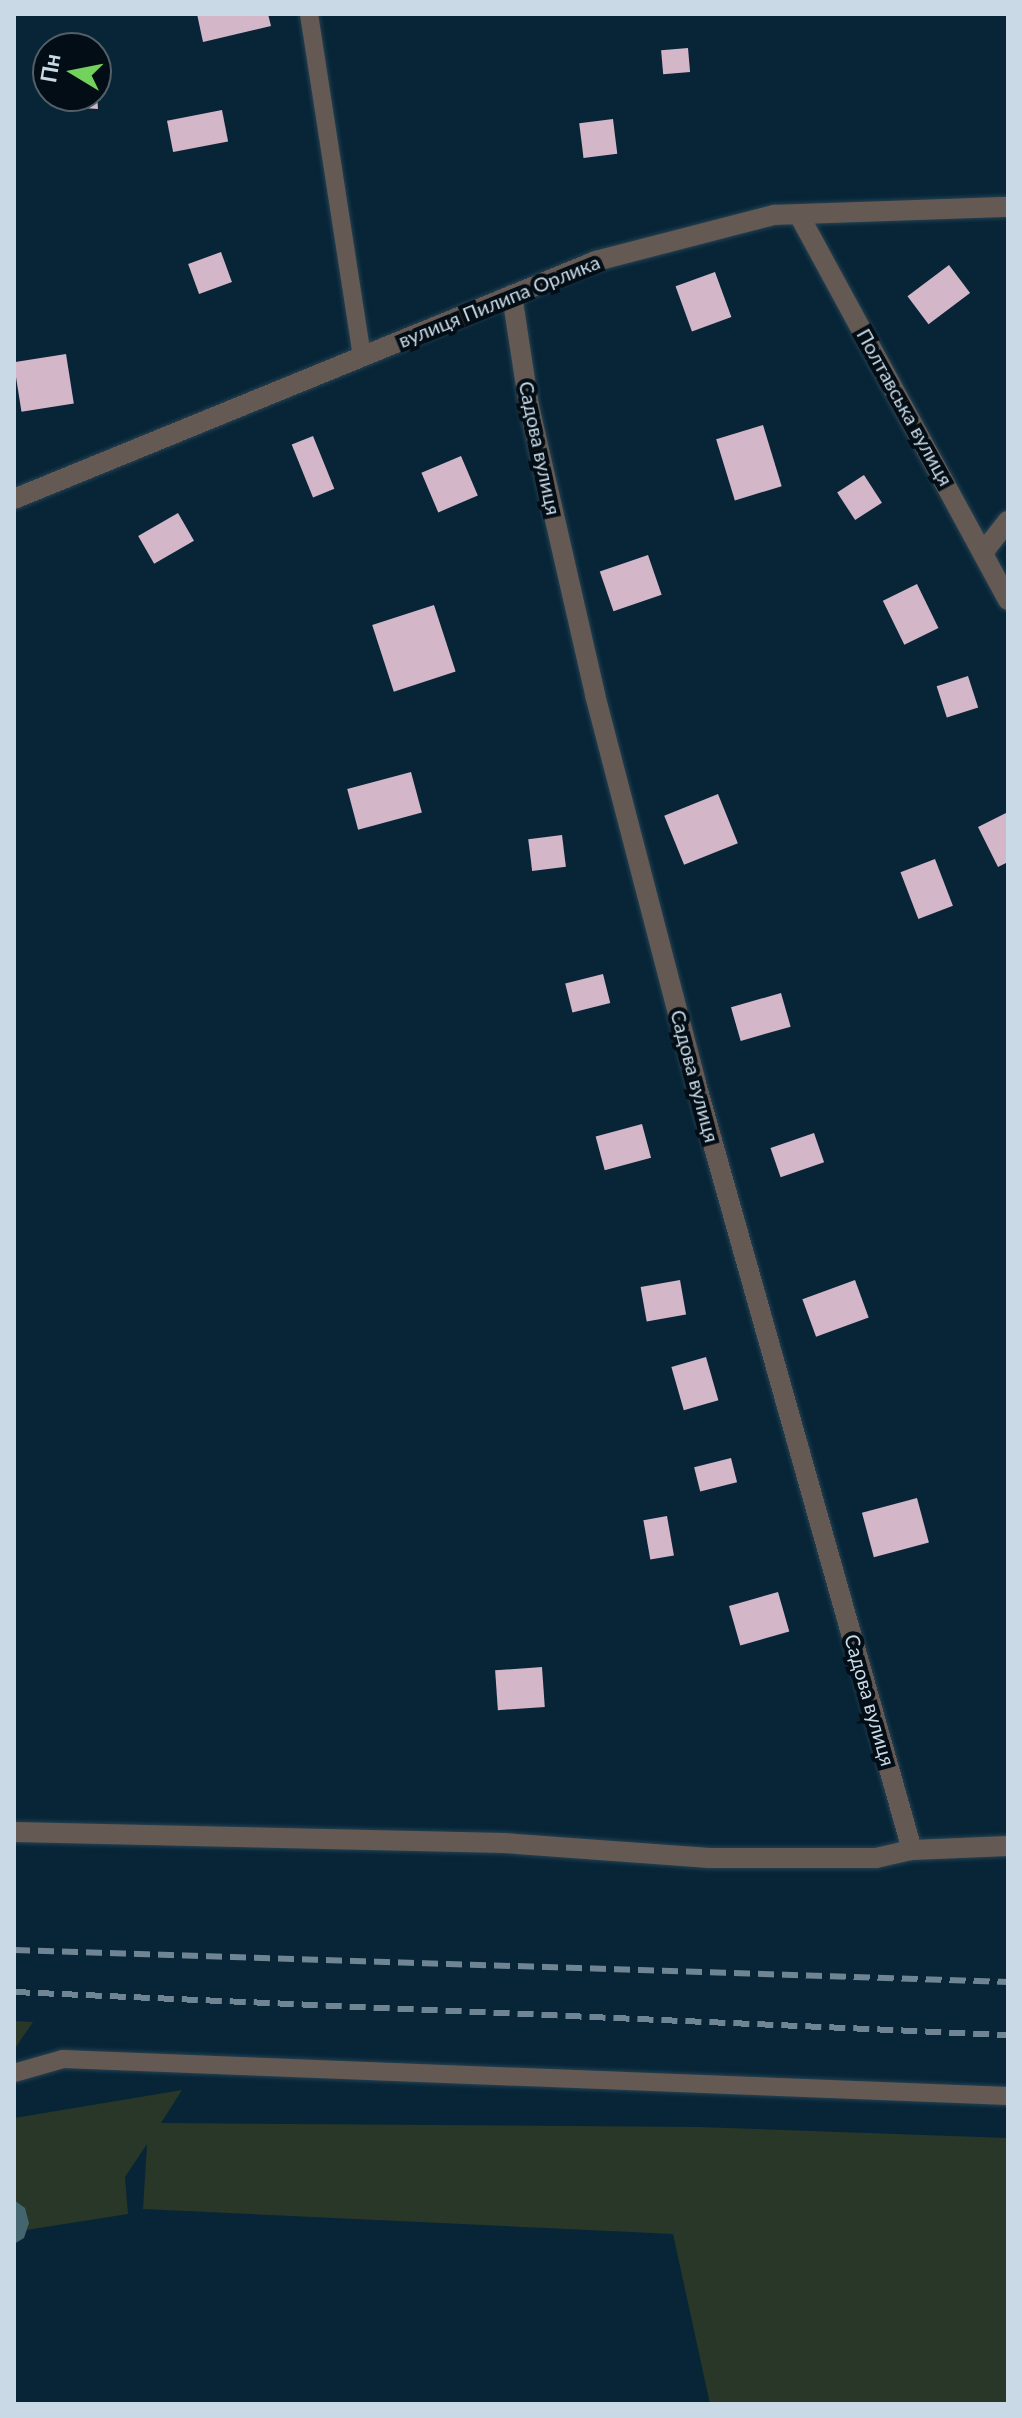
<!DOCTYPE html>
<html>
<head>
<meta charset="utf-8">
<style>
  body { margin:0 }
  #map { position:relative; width:1022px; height:2418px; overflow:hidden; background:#072537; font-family:Lato,sans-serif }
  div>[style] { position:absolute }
  .green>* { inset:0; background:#283727 }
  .water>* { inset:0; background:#44646e }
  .building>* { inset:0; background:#d3b6c8; transform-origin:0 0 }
  .roads { filter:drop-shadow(0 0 2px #264253) drop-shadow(0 0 2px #264253) }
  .lane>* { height:18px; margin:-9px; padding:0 9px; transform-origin:9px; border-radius:9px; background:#655a53 }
  .street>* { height:20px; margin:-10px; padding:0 10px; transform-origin:10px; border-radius:10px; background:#655a53 }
  .rail>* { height:6px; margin-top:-3px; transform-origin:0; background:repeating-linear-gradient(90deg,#6f8594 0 16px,transparent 0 24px) }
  span { translate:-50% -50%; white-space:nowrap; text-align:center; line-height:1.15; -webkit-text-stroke:8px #030d15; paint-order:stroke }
  .street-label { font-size:20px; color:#c9d9e5 }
  .frame { position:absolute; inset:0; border:16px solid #c9d9e5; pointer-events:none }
  .north { position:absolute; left:32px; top:32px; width:80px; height:80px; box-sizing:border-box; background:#030d15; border:2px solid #525f68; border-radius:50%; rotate:280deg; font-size:22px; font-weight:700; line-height:32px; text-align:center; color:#c9d9e5 }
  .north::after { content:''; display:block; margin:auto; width:28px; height:36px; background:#73d25d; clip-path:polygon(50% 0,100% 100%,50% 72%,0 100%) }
</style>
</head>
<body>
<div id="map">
  <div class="green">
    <div style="clip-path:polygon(14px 2021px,33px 2022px,14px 2050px)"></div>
    <div style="clip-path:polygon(182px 2090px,161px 2123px,699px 2127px,1008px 2138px,1008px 2404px,710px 2404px,673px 2234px,143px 2209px,147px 2144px,125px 2177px,128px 2214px,14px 2232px,14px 2118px)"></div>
  </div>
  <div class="water">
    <div style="clip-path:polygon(14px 2200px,25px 2208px,29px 2223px,24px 2238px,14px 2244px)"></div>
  </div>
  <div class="building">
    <div style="clip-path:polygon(197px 14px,268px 14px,271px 26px,203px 42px)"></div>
    <div style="left:688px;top:48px;width:24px;height:27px;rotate:85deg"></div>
    <div style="clip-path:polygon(96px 79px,98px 109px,66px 107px,67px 96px,96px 96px)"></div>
    <div style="left:222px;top:110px;width:32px;height:56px;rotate:79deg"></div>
    <div style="left:613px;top:119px;width:35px;height:34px;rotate:83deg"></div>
    <div style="left:221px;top:252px;width:32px;height:35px;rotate:70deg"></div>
    <div style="left:949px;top:265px;width:35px;height:52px;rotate:53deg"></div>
    <div style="left:715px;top:272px;width:48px;height:42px;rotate:70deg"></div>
    <div style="left:66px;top:354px;width:50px;height:53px;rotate:81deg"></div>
    <div style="left:763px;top:425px;width:64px;height:49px;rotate:73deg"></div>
    <div style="left:313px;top:436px;width:57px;height:23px;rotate:68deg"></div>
    <div style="left:461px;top:456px;width:43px;height:43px;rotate:67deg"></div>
    <div style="left:864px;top:475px;width:33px;height:32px;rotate:57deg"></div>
    <div style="left:178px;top:513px;width:32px;height:46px;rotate:60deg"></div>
    <div style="left:648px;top:555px;width:42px;height:51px;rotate:71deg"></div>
    <div style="left:917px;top:584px;width:49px;height:38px;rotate:64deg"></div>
    <div style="left:434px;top:605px;width:70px;height:65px;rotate:72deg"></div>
    <div style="left:968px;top:676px;width:33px;height:33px;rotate:72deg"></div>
    <div style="left:411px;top:772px;width:42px;height:66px;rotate:75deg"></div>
    <div style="left:718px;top:794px;width:53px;height:58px;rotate:68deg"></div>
    <div style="clip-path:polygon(1008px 812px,1008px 862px,998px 867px,978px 827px)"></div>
    <div style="left:562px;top:835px;width:32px;height:34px;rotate:83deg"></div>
    <div style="left:935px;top:859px;width:50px;height:37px;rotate:69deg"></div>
    <div style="left:603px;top:974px;width:30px;height:39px;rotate:76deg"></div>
    <div style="left:781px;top:993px;width:35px;height:52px;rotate:74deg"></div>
    <div style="left:642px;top:1124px;width:35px;height:48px;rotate:75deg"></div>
    <div style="left:814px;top:1133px;width:31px;height:46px;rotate:71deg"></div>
    <div style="left:680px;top:1280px;width:35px;height:40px;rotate:80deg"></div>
    <div style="left:855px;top:1280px;width:40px;height:56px;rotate:70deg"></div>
    <div style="left:706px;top:1357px;width:45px;height:36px;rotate:74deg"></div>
    <div style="left:731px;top:1458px;width:25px;height:38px;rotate:76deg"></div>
    <div style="left:917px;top:1498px;width:46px;height:57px;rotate:75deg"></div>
    <div style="left:667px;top:1516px;width:40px;height:24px;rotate:80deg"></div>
    <div style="left:778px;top:1592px;width:41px;height:51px;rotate:74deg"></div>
    <div style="left:542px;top:1667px;width:40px;height:47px;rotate:86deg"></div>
  </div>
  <div class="roads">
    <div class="lane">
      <div style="left:309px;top:14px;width:346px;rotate:81.2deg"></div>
      <div style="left:14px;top:2073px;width:51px;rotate:-15.9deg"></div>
      <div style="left:63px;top:2059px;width:946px;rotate:2.24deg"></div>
    </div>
    <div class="street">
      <div style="left:799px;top:215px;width:438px;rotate:61.5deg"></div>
      <div style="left:512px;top:295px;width:112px;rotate:81.3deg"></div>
      <div style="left:529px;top:406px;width:296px;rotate:77.1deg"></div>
      <div style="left:595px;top:695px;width:398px;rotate:75.4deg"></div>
      <div style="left:695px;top:1080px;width:800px;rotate:74.26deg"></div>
      <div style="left:14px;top:499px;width:629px;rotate:-22.24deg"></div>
      <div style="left:596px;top:261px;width:184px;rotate:-14.5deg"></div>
      <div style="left:774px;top:215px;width:234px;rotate:-2deg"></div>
      <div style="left:985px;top:550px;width:37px;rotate:-52deg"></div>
      <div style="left:14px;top:1832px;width:490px;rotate:1.3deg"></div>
      <div style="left:504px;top:1843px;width:206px;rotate:4.2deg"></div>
      <div style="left:709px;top:1858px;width:167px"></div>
      <div style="left:876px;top:1858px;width:37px;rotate:-13deg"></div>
      <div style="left:912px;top:1850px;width:96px;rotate:-2.4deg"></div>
    </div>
  </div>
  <div class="rail">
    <div style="left:14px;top:1950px;width:995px;rotate:1.84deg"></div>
    <div style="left:14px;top:1992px;width:995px;rotate:2.48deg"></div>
  </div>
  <div class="street-label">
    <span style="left:499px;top:301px;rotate:-22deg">вулиця Пилипа Орлика</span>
    <span style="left:905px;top:407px;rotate:61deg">Полтавська вулиця</span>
    <span style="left:540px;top:448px;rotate:78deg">Садова вулиця</span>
    <span style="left:695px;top:1076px;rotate:75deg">Садова вулиця</span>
    <span style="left:870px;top:1700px;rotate:74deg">Садова вулиця</span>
  </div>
  <div class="frame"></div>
  <div class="north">Пн</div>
</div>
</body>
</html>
